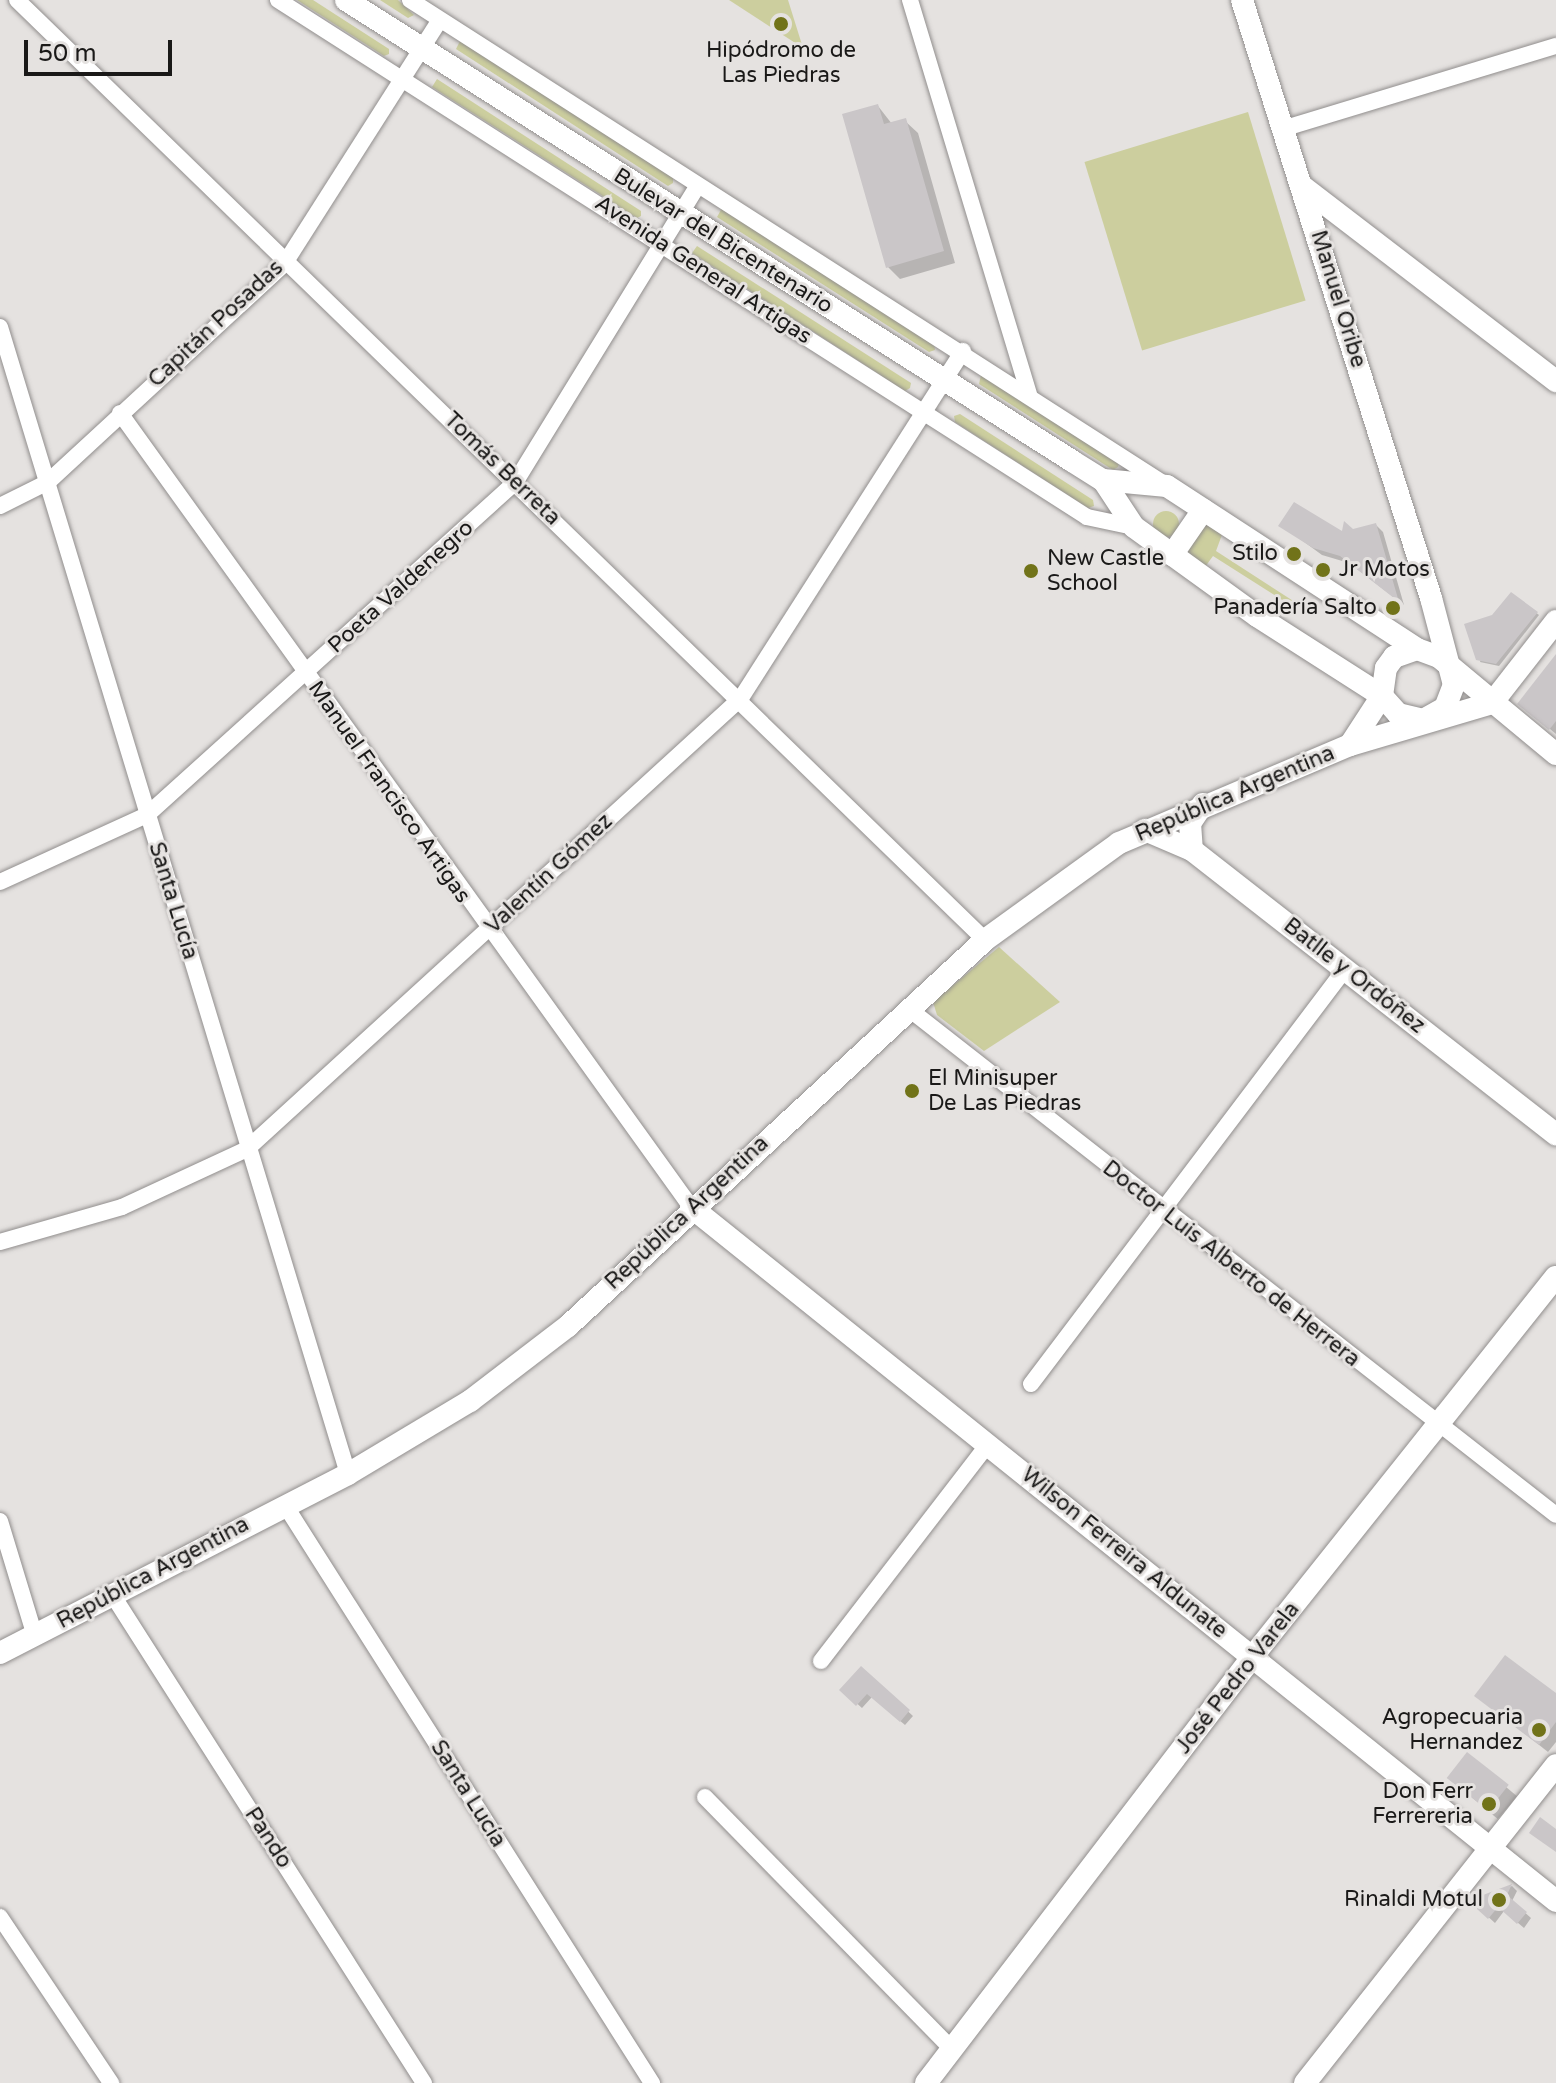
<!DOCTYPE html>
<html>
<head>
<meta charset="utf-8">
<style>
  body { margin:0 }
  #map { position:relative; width:1556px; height:2083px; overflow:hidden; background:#e5e2e0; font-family:"Varela Round",sans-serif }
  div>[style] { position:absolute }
  .green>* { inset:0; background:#ccce9e; transform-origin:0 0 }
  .round { border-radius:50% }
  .shadow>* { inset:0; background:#0003; transform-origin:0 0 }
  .building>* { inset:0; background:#cac6c8; transform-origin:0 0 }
  .roads { filter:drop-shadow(0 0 2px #918e8d) drop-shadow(0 0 2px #918e8d) }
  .minor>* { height:16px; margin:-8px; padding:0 8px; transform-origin:8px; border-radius:8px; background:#fff }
  .tertiary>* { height:22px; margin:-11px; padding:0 11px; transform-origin:11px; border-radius:11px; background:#fff }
  .dots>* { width:22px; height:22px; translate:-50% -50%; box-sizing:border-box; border:4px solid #e5e2e0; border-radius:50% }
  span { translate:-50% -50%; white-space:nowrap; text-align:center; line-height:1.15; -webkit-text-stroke:6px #e5e2e0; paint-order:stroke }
  .poi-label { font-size:22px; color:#1a1918 }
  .right { translate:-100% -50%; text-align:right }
  .left { translate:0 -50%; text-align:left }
  .street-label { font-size:22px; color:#1a1918 }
  .scale { position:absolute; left:24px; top:40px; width:148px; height:36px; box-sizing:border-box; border:4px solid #1a1918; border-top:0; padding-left:10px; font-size:24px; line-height:28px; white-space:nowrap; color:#1a1918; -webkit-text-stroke:6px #e5e2e0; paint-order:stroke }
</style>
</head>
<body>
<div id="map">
  <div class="green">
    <div style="clip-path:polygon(297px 0,313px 0,389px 49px,389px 54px,384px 56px)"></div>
    <div style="clip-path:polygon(380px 0,398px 0,414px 15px,408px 18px)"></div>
    <div style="clip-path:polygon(729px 0,788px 0,803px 48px)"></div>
    <div style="clip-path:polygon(460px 41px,673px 178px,673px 183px,668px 186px,456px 49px)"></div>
    <div style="clip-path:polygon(437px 79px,641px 211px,641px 216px,637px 218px,432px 87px)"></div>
    <div style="left:1248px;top:112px;width:197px;height:171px;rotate:73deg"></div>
    <div style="clip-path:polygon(722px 208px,934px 344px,935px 350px,929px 352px,717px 217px)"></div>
    <div style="clip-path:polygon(697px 246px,911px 383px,910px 388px,905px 391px,692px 253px)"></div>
    <div style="clip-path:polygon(981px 375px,1119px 462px,1118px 467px,1113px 470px,979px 384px)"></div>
    <div style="clip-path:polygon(960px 414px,1093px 500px,1094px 506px,1088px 508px,955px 422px,954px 416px)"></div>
    <div class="round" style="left:1153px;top:511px;width:26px;height:26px"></div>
    <div style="clip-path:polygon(1206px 523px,1223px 532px,1216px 551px,1298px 604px,1295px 608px,1213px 556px,1205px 567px,1184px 552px)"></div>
    <div style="clip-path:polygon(999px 947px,1060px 1002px,984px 1051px,937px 1015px,933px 1002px)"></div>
  </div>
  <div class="shadow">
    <div style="clip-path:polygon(878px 106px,892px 124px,905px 121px,918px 133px,955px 263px,900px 279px,888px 267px)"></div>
    <div style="clip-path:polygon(1281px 525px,1343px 534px,1376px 525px,1383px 532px,1404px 605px,1349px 563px,1322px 555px)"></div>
    <div style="clip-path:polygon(1512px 594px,1539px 615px,1499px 666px,1480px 662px,1494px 617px)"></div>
    <div style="clip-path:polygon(1556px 657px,1556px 734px,1526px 709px)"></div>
    <div style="clip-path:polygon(861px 1668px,913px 1716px,905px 1725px,872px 1697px,862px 1708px,842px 1690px)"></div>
    <div style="clip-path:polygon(1556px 1695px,1556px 1742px,1548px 1752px,1477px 1696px)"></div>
    <div style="left:1468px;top:1755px;width:64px;height:30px;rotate:40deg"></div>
    <div style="clip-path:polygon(1512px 1886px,1517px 1891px,1512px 1901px,1531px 1918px,1524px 1928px,1504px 1911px,1495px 1923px,1485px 1914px,1485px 1897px)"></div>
  </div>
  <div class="building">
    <div style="clip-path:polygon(878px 104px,884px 124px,906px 118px,944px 251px,886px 268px,842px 114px)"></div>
    <div style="clip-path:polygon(1294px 502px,1342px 531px,1344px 521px,1353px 529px,1376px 523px,1399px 602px,1340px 556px,1313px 548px,1278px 526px)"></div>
    <div style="clip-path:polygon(1511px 592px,1538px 612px,1496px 664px,1476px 660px,1464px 624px,1492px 615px)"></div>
    <div style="clip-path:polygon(1556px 654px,1556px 721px,1549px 730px,1517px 704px)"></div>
    <div style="clip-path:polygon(1505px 1655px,1556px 1693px,1556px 1722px,1539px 1745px,1474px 1696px)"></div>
    <div style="clip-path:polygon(861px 1666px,910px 1710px,900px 1722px,867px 1694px,856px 1706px,839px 1690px)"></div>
    <div style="left:1467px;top:1752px;width:53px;height:33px;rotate:38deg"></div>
    <div style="clip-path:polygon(1540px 1817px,1556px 1829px,1556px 1852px,1529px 1833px)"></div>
    <div style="clip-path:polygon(1512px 1884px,1507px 1895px,1527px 1912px,1517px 1924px,1498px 1907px,1488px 1919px,1477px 1909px,1483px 1895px)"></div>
  </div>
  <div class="roads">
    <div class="minor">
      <div style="left:17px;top:0;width:1349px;rotate:44.16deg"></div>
      <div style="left:278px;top:0;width:960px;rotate:32.58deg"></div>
      <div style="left:1087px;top:517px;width:48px;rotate:12deg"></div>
      <div style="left:410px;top:0;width:898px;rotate:32.68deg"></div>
      <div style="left:910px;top:0;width:412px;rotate:73.2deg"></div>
      <div style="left:1282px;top:129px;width:286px;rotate:-16.9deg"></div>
      <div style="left:0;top:327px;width:1199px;rotate:73.12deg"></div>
      <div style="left:120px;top:413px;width:978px;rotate:54.28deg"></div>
      <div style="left:0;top:506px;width:54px;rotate:-26.6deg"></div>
      <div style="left:48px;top:482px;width:323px;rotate:-42.7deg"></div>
      <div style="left:285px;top:263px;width:288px;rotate:-57.5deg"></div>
      <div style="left:0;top:882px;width:162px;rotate:-24.5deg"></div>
      <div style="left:147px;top:815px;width:498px;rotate:-42.1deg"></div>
      <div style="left:516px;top:481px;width:347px;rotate:-58.4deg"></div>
      <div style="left:909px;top:1009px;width:821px;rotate:38.03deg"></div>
      <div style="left:0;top:1242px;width:127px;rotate:-16deg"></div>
      <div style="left:122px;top:1207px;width:138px;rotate:-24.9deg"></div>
      <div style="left:247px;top:1149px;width:669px;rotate:-42.39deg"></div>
      <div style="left:741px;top:698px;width:412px;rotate:-57.4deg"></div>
      <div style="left:1031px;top:1384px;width:520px;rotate:-52.89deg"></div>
      <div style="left:285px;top:1505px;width:685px;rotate:57.59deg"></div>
      <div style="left:0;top:1521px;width:120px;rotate:73.1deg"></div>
      <div style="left:112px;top:1594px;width:580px;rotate:57.46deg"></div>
      <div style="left:821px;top:1661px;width:275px;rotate:-52.4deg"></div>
      <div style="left:705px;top:1797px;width:353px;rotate:45.6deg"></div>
      <div style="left:0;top:1917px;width:200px;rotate:56.2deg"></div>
    </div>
    <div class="tertiary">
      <div style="left:346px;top:0;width:860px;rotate:32.41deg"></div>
      <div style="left:1072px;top:461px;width:36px;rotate:32deg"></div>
      <div style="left:1103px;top:480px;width:64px;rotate:5.4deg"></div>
      <div style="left:1167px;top:486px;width:298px;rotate:33.1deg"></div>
      <div style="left:1417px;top:649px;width:23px;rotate:20deg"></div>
      <div style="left:1439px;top:657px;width:152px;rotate:39.7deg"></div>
      <div style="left:1303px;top:187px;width:319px;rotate:37.5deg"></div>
      <div style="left:1103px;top:480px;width:56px;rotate:56.6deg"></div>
      <div style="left:1134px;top:527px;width:152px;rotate:35.9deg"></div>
      <div style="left:1257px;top:616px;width:148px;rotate:32.6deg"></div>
      <div style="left:1382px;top:696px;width:24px;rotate:48deg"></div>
      <div style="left:1398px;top:714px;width:26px;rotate:13deg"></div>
      <div style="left:1423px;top:720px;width:25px;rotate:-29deg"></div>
      <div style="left:1445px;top:708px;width:25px;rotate:-69deg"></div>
      <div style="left:1454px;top:685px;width:90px;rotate:-104.8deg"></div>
      <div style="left:1431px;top:598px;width:627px;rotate:-107.54deg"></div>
      <div style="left:1172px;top:555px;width:55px;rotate:-55.4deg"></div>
      <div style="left:1350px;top:745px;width:59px;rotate:-56.9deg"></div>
      <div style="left:1382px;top:696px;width:28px;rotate:-82deg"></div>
      <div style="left:1386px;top:668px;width:14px;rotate:-54deg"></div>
      <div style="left:1394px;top:657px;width:24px;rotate:-19deg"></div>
      <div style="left:1203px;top:804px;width:23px;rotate:124deg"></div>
      <div style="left:1190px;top:823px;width:27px;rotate:86deg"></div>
      <div style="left:1192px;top:850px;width:462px;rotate:38deg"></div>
      <div style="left:1145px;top:830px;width:51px;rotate:23.1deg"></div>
      <div style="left:691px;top:1207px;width:1109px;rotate:38.74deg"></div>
      <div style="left:0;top:1653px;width:391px;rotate:-27.2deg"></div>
      <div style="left:348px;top:1474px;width:142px;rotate:-30.9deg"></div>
      <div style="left:470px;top:1401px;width:123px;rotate:-37.4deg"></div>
      <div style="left:568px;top:1326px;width:568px;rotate:-42.79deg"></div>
      <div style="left:985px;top:940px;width:165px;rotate:-35.9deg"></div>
      <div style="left:1119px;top:843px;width:251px;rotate:-23deg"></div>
      <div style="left:1350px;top:745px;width:148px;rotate:-16.5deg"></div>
      <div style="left:1492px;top:703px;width:104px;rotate:-52deg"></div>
      <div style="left:926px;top:2083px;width:538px;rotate:-52.55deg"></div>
      <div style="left:1253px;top:1656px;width:485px;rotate:-51.4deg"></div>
      <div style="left:1305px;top:2083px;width:405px;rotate:-51.7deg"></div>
    </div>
  </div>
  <div class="dots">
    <div style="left:781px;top:24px;background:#717319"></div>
    <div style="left:1294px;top:554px;background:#717319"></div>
    <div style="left:1323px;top:570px;background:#717319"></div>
    <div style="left:1031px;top:571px;background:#717319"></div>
    <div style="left:1393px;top:608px;background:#717319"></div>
    <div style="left:912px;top:1091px;background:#717319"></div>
    <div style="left:1539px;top:1730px;background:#717319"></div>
    <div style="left:1489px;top:1804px;background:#717319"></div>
    <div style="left:1499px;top:1900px;background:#717319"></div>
  </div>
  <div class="poi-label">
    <span style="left:781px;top:63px">Hipódromo de<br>Las Piedras</span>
    <span class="right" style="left:1278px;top:554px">Stilo</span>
    <span class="left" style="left:1047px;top:571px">New Castle<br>School</span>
    <span class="left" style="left:1339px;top:570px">Jr Motos</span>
    <span class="right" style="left:1377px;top:608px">Panadería Salto</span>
    <span class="left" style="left:928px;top:1091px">El Minisuper<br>De Las Piedras</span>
    <span class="right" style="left:1523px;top:1730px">Agropecuaria<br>Hernandez</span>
    <span class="right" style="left:1473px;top:1804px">Don Ferr<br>Ferrereria</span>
    <span class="right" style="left:1483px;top:1900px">Rinaldi Motul</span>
  </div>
  <div class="street-label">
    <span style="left:723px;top:241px;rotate:32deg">Bulevar del Bicentenario</span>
    <span style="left:703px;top:270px;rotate:33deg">Avenida General Artigas</span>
    <span style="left:1338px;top:299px;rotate:73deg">Manuel Oribe</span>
    <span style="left:216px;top:324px;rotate:-43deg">Capitán Posadas</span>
    <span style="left:502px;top:469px;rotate:44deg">Tomás Berreta</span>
    <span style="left:401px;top:587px;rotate:-42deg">Poeta Valdenegro</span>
    <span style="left:389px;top:792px;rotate:55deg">Manuel Francisco Artigas</span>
    <span style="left:1235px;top:794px;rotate:-23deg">República Argentina</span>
    <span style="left:549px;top:874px;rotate:-43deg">Valentín Gómez</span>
    <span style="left:173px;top:901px;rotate:73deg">Santa Lucía</span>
    <span style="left:1354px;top:976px;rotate:38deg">Batlle y Ordóñez</span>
    <span style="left:687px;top:1213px;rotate:-43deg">República Argentina</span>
    <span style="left:1231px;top:1264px;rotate:38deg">Doctor Luis Alberto de Herrera</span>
    <span style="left:1124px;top:1553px;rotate:39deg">Wilson Ferreira Aldunate</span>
    <span style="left:153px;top:1573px;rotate:-28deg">República Argentina</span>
    <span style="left:1238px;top:1678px;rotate:-52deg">José Pedro Varela</span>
    <span style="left:468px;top:1794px;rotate:58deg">Santa Lucía</span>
    <span style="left:268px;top:1838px;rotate:57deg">Pando</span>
  </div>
  <div class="scale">50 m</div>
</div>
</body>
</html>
